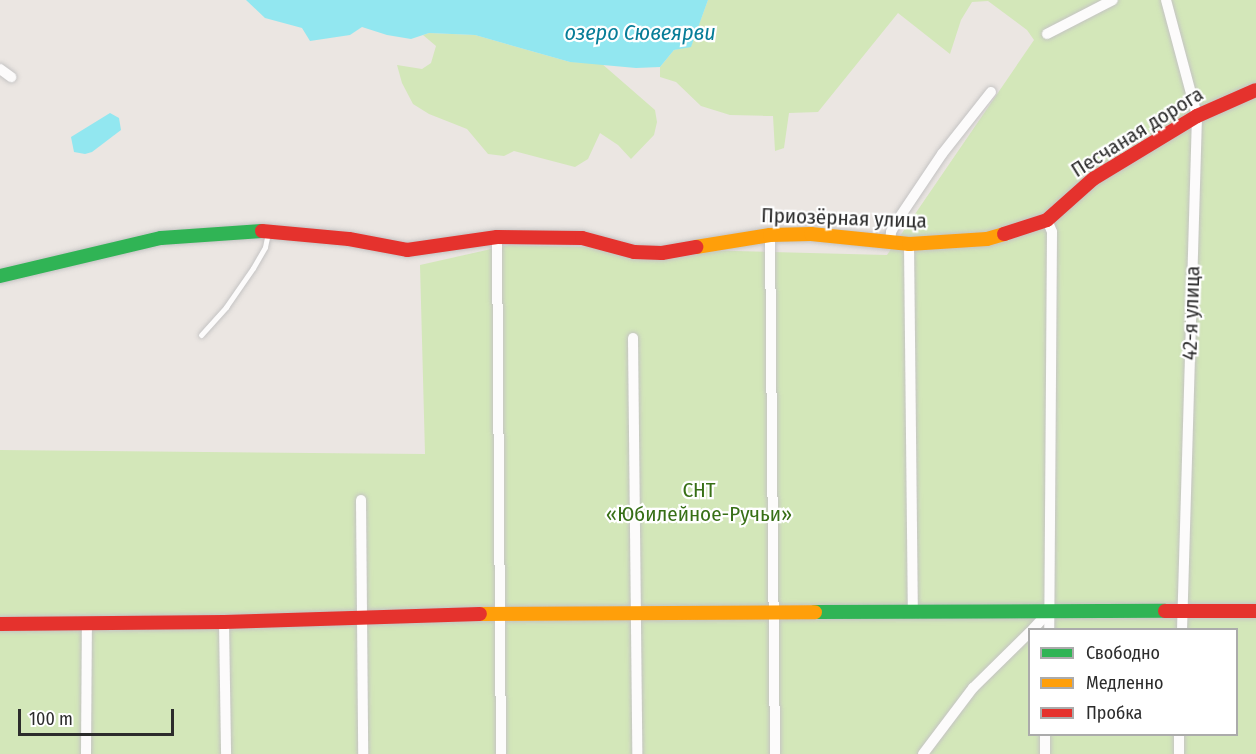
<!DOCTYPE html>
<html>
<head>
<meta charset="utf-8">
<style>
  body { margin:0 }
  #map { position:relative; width:1256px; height:754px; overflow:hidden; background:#ebe6e2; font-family:"Fira Sans Condensed",sans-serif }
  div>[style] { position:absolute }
  .green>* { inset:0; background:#d3e7b9 }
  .water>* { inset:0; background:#92e7f0 }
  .roads { filter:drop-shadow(0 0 2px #c4c3c3) drop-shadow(0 0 2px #c4c3c3) }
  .lane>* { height:5px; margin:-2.5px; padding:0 2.5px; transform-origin:2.5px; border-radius:2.5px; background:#fcfbfb }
  .street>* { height:10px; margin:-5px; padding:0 5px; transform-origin:5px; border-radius:5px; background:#fcfbfb }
  .fast>* { height:14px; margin:-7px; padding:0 7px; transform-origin:7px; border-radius:7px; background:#30b455 }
  .slow>* { height:14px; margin:-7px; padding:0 7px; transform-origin:7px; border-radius:7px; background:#ff9f0a }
  .jam>* { height:14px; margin:-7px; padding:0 7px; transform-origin:7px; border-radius:7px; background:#e5322d }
  span { translate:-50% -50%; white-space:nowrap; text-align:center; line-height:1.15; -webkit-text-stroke:4.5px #fff; paint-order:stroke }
  .street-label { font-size:21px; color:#2c2c2c }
  .park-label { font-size:21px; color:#376f16 }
  .water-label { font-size:22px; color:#067d98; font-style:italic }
  .legend { position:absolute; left:1028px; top:628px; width:210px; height:108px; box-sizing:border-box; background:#fff; border:2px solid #ababab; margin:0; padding:8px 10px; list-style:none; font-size:18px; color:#2c2c2c }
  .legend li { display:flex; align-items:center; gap:12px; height:30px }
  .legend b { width:30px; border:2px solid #ababab }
  .scale { position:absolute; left:18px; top:709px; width:156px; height:27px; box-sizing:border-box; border:3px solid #2c2c2c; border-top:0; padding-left:8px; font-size:18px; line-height:21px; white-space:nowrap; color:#2c2c2c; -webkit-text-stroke:4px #fff; paint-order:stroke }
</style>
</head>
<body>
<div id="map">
  <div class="green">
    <div style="clip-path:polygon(evenodd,708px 0,1256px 0,1256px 754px,0 754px,0 450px,425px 454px,420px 265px,509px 245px,887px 255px,1034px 40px,1027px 30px,988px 1px,972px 2px,961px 20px,950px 54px,898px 13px,818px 112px,789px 113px,784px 148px,775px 151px,773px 116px,730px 115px,701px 106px,676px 82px,660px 77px,660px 67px,674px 50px,691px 46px,708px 0,1030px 630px,1236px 630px,1236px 734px,1030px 734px,1030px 630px)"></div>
    <div style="clip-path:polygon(429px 33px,475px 35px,570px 62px,601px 63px,655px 110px,657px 122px,654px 135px,631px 159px,618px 145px,600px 133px,588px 159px,575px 167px,514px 151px,504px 156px,488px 154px,467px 129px,429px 114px,413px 104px,402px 83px,397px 65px,422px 69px,431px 63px,436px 46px,423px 35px)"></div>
  </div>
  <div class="water">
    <div style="clip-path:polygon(246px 0,708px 0,691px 47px,674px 50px,660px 67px,636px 68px,570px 62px,475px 35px,429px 33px,411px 39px,387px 35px,362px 27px,350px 35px,310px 41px,302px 28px,265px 18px)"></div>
    <div style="clip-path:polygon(110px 113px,119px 118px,121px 130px,92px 152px,85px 154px,74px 152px,71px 137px)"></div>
  </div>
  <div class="roads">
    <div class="lane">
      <div style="left:201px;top:335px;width:38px;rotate:-48deg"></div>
      <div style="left:226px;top:307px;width:47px;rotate:-55.3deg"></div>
      <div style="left:253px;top:268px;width:24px;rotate:-60deg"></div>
      <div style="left:265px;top:247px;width:14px;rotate:-78deg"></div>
    </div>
    <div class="street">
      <div style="left:1166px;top:0;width:120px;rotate:75deg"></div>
      <div style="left:1197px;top:116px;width:514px;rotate:91.67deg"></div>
      <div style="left:1047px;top:34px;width:74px;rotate:-27.3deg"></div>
      <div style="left:0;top:69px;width:14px;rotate:36deg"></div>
      <div style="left:1047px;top:220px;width:13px;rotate:67deg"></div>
      <div style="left:1052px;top:232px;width:398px;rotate:90.4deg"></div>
      <div style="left:770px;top:235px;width:519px;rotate:89.45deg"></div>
      <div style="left:497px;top:237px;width:517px;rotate:89.56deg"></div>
      <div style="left:890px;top:242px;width:10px;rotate:-84deg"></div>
      <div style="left:891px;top:232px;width:13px;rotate:-61deg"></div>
      <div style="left:897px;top:221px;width:81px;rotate:-56.1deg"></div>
      <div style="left:942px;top:154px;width:79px;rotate:-51.7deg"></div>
      <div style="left:909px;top:244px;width:366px;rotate:89.4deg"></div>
      <div style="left:633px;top:338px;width:416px;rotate:89.4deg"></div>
      <div style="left:361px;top:500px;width:254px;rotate:89.5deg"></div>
      <div style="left:224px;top:622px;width:132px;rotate:89.1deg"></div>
      <div style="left:1032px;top:630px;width:25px;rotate:-47deg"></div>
      <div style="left:86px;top:754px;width:132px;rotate:-89.6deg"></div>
      <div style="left:923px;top:754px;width:83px;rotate:-52.9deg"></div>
      <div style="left:973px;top:688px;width:80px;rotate:-44.5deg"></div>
      <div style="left:1045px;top:754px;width:20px;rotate:-90deg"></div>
      <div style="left:1179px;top:754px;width:20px;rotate:-90deg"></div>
    </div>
    <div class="fast">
      <div style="left:0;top:276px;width:165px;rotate:-13.3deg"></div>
      <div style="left:161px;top:238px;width:101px;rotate:-4deg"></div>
      <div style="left:815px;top:612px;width:350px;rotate:-0.2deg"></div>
    </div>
    <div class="slow">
      <div style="left:696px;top:247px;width:75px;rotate:-9.2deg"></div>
      <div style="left:770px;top:235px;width:41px;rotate:-1.4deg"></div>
      <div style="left:811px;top:234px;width:99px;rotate:5.8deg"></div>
      <div style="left:909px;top:244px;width:78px;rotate:-3.7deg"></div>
      <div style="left:987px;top:239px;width:18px;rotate:-16deg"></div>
      <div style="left:480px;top:614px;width:335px;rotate:-0.3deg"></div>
    </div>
    <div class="jam">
      <div style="left:262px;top:231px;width:87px;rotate:5.3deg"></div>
      <div style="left:349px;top:239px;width:59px;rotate:10.7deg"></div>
      <div style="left:407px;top:250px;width:91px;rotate:-8.2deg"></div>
      <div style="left:497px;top:237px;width:85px;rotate:0.7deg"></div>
      <div style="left:582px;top:238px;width:54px;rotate:15.1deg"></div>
      <div style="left:634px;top:252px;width:28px;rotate:2deg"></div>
      <div style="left:662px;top:253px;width:35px;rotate:-10deg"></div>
      <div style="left:1004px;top:234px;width:45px;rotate:-18deg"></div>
      <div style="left:1047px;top:220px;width:62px;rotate:-41.7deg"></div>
      <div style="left:1093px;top:179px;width:122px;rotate:-31.2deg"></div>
      <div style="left:1197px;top:116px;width:64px;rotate:-23.8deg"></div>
      <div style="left:1165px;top:611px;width:91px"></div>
      <div style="left:0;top:624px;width:224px;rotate:-0.5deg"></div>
      <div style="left:224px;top:622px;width:256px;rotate:-1.8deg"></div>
    </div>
  </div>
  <div class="street-label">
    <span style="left:1137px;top:132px;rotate:-32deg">Песчаная дорога</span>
    <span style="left:844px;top:218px;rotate:2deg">Приозёрная улица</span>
    <span style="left:1191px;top:313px;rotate:-88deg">42-я улица</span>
  </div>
  <div class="park-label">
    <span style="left:699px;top:502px">СНТ<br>«Юбилейное-Ручьи»</span>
  </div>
  <div class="water-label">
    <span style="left:640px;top:33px">озеро Сювеярви</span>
  </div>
  <ul class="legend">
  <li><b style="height:8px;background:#30b455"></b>Свободно</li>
  <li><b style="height:8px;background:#ff9f0a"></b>Медленно</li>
  <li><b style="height:8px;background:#e5322d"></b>Пробка</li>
  </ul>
  <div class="scale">100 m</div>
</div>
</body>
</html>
